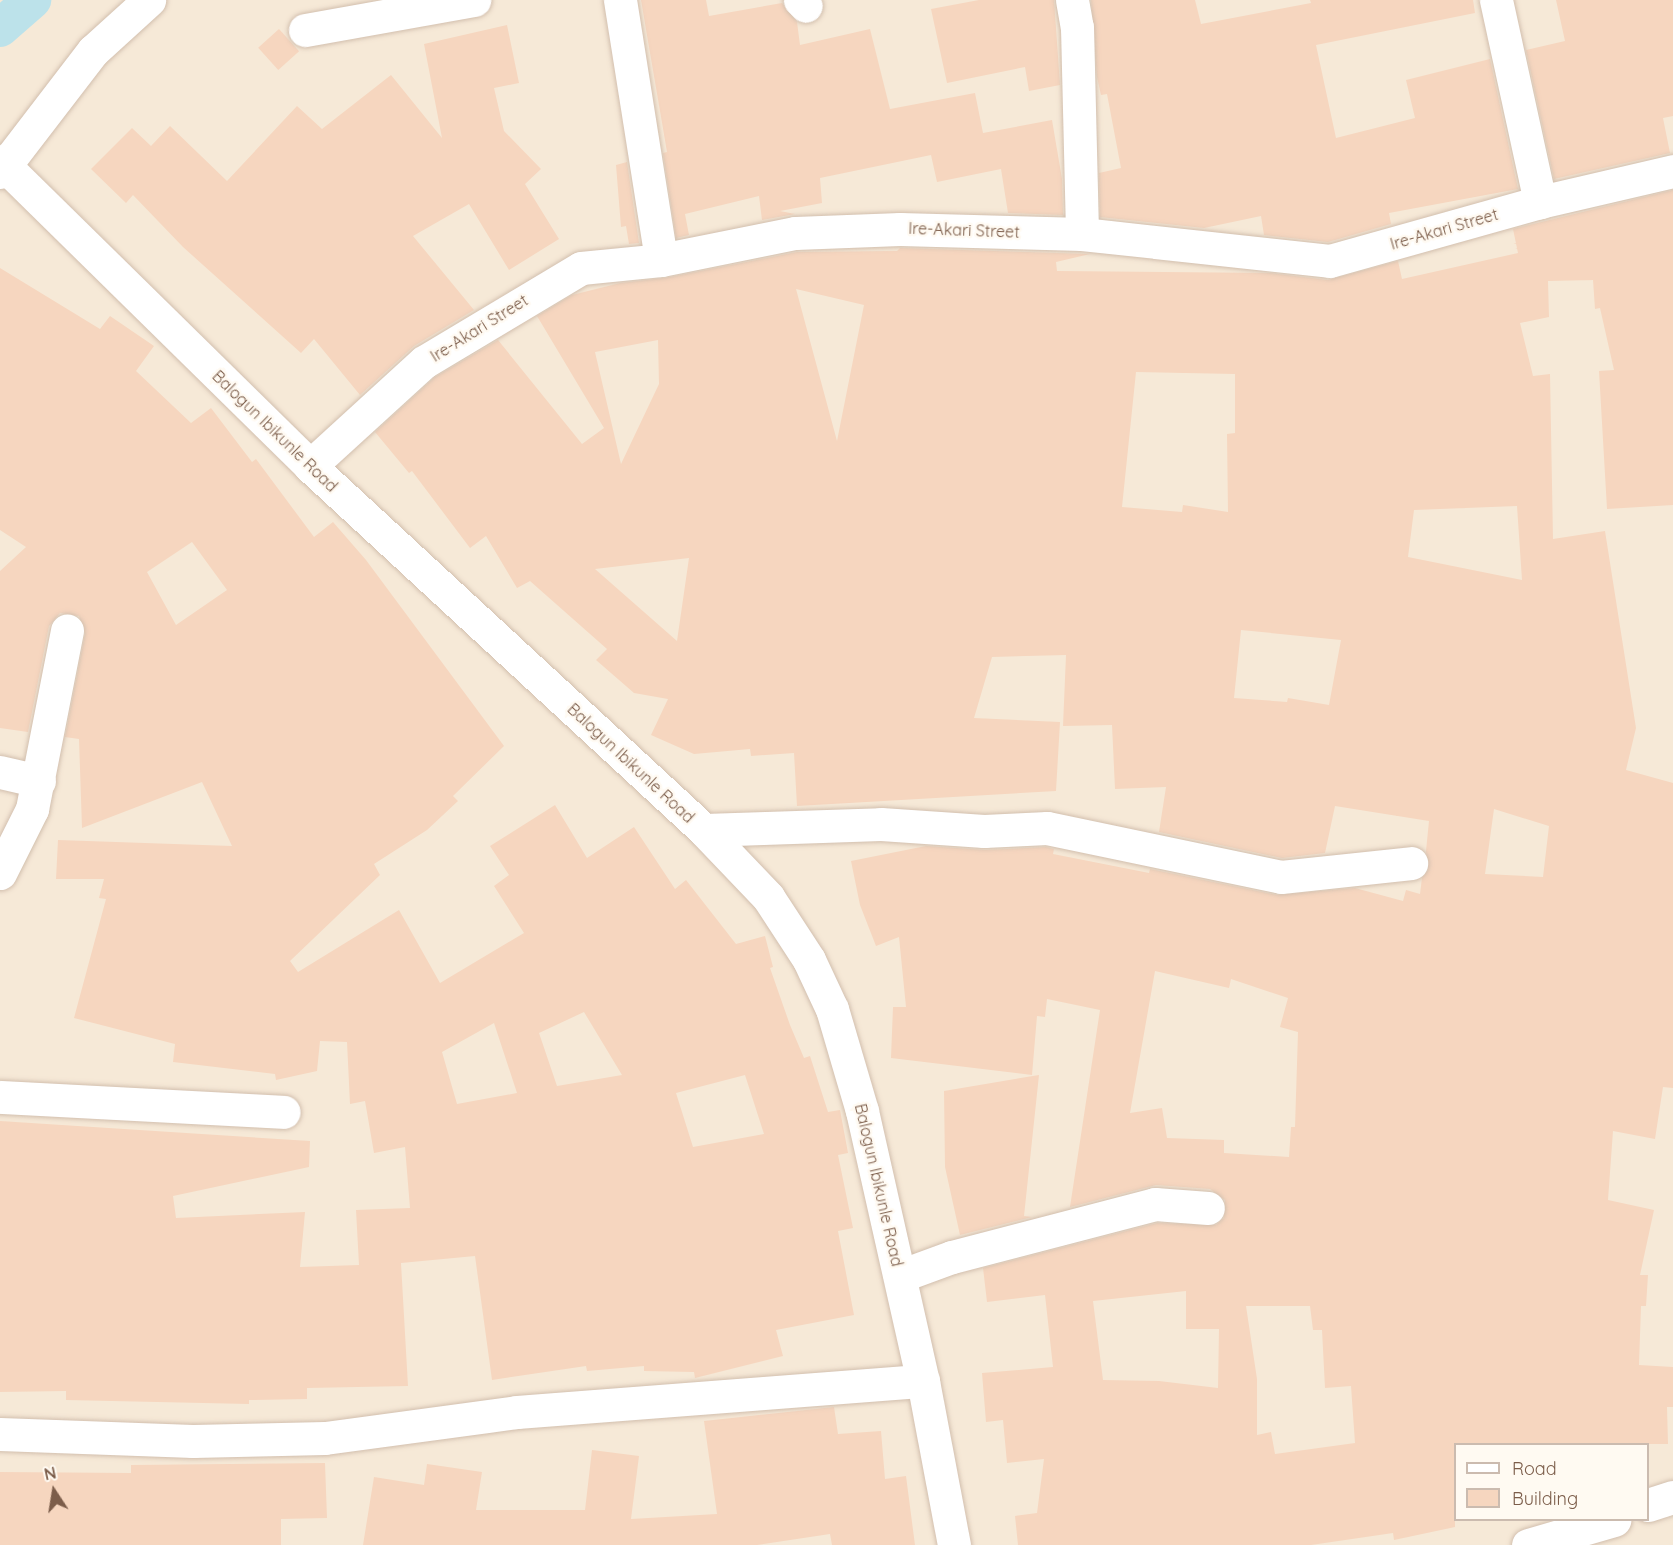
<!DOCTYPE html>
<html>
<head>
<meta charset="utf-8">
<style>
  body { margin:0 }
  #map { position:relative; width:1673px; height:1545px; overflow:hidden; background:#fef7ea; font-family:Quicksand,sans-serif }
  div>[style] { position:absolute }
  .residential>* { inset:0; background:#f6e9d7 }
  .canal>* { height:38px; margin:-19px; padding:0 19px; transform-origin:19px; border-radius:19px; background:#bce2ea }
  .building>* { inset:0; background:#f6d6bf; transform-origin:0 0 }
  .roads { filter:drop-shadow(0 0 2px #d2bfae) drop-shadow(0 0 2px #d2bfae) }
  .street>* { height:33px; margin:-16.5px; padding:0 16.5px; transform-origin:16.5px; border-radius:16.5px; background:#fff }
  .secondary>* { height:33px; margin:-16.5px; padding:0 16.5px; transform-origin:16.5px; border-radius:16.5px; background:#fff }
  span { translate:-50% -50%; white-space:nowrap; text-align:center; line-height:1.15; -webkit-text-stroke:5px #fffaf2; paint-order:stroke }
  .street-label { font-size:16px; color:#7c5d4a }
  .legend { position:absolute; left:1454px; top:1443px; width:195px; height:78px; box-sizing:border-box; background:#fffaf2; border:2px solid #cbbbaf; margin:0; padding:8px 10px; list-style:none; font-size:18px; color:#7c5d4a }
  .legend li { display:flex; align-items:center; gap:12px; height:30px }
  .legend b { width:30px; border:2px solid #cbbbaf }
  .north { position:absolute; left:24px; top:1461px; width:60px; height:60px; -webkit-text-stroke:4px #fffaf2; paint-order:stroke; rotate:348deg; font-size:16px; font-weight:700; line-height:24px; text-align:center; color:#7c5d4a }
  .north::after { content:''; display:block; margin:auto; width:21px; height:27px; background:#7c5d4a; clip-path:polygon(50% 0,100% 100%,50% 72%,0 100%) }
</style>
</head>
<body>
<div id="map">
  <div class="residential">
    <div style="clip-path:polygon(evenodd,0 0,1673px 0,1673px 1545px,0 1545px,0 0,1456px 1444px,1648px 1444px,1648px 1520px,1456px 1520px,1456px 1444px)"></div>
  </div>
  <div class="canal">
    <div style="left:0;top:28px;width:43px;rotate:-41.2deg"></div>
  </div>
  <div class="building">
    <div style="clip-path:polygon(641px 0,706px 0,709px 16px,782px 3px,797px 22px,800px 45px,870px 29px,890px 109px,975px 93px,983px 133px,1052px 120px,1062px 179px,1063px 215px,1008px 213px,1001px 169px,937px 182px,931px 155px,820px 178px,822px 203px,780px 211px,795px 214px,762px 220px,759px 196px,685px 214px,689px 235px,676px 238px,663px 153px,667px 152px)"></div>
    <div style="clip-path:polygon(979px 0,1054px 0,1060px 85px,1029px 91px,1025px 67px,947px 83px,931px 9px)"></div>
    <div style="clip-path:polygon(1091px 0,1195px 0,1201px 24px,1311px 3px,1310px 0,1473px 0,1475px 13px,1316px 45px,1336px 138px,1415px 118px,1406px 80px,1490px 59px,1518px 189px,1389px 213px,1391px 224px,1328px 242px,1264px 235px,1261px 216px,1204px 228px,1100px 217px,1099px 173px,1121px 168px,1107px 94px,1101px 95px,1097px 77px)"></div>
    <div style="clip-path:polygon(1556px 0,1673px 0,1673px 116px,1663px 118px,1670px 153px,1554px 179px,1526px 50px,1565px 41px)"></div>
    <div style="clip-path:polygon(507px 25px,519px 83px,494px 88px,504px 131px,541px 169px,525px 184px,559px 239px,509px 270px,469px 204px,413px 236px,474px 310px,414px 346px,360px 395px,314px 339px,301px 353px,183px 247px,133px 195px,126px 203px,91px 169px,132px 128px,151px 146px,170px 126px,227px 181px,297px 106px,322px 129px,391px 75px,442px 138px,424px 44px)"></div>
    <div style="left:279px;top:29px;width:30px;height:28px;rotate:48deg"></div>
    <div style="clip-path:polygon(627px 162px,639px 243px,629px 244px,626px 226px,621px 227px,616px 165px)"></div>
    <div style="clip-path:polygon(evenodd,1673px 190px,1673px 505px,1607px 509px,1599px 371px,1614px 370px,1600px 308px,1595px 309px,1593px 280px,1548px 281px,1549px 317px,1520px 323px,1533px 376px,1550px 374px,1553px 539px,1605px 531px,1636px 728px,1626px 770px,1673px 783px,1673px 1088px,1663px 1087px,1655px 1139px,1613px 1131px,1608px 1200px,1654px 1210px,1640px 1275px,1648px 1275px,1646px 1306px,1641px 1306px,1639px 1365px,1673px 1367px,1673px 1407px,1667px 1407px,1668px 1444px,1455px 1444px,1455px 1527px,1394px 1540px,1393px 1533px,1311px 1545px,1018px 1545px,1015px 1516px,1037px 1513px,1044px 1459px,1007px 1463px,1003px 1420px,986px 1422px,982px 1373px,1053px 1367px,1045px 1295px,987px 1302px,983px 1268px,1157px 1223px,1216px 1225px,1224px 1218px,1225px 1200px,1210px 1189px,1156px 1185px,1070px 1207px,1100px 1010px,1047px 999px,1045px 1017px,1037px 1016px,1032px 1075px,891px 1058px,893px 1007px,906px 1007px,899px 937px,876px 946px,860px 905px,851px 861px,926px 846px,985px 850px,1046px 847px,1054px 849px,1053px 854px,1149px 873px,1150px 869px,1277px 895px,1355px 888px,1403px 901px,1406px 890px,1420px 894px,1422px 878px,1428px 870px,1426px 851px,1429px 821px,1335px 806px,1325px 853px,1282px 858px,1159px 832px,1166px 787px,1115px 789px,1112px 725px,1063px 726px,1066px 655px,992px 657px,974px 718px,1060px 722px,1056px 791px,797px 806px,794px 753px,751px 756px,750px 749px,694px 754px,651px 735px,668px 699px,634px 693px,596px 660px,607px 649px,530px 581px,517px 588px,486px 536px,470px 548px,412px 471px,409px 473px,375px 432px,435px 377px,498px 340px,582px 444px,604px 428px,537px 316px,572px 295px,620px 283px,665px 278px,797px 252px,897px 251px,900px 248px,1090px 254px,1056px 262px,1057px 271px,1270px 273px,1328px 280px,1398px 261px,1402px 279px,1518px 253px,1513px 229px,1673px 190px,796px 289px,864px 305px,837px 441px,796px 289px,1673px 190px,658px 340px,659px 384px,621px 464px,595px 352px,658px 340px,1673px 190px,1136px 372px,1235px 374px,1235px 433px,1227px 434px,1228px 512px,1183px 505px,1182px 512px,1122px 507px,1136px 372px,1673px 190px,1517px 506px,1522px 580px,1408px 557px,1414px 510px,1517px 506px,1673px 190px,689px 558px,677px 641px,595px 569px,689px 558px,1673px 190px,1241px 630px,1341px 640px,1329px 705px,1288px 698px,1287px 702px,1234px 698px,1241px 630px,1673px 190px,1494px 809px,1549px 826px,1543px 877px,1485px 874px,1494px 809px,1673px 190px,1155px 971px,1229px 988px,1231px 979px,1288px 998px,1280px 1027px,1298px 1032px,1295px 1127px,1291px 1127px,1289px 1157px,1224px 1153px,1224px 1140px,1167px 1138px,1162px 1108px,1130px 1113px,1155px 971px,1673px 190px,1186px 1291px,1186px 1329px,1219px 1329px,1218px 1388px,1159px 1381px,1103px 1380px,1093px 1301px,1186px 1291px,1673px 190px,1246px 1306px,1310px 1306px,1313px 1330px,1322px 1330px,1325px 1388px,1351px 1386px,1355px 1443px,1275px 1454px,1271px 1432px,1257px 1435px,1257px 1379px,1246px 1306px)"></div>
    <div style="clip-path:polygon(evenodd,0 268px,100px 329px,110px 316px,154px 346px,136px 371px,191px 423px,211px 408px,252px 462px,256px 459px,314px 537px,333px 522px,366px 560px,504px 746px,453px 796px,458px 801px,427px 830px,374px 864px,380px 875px,290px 961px,298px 972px,399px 910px,440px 983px,524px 933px,494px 886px,509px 875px,490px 846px,555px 805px,587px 858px,634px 827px,675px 889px,686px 880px,736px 944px,765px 936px,773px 967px,770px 968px,790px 1025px,804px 1058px,810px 1056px,828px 1112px,840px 1110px,848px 1153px,838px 1155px,853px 1228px,838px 1231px,854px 1315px,776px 1330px,783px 1356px,695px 1378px,694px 1372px,644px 1371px,644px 1366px,587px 1371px,586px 1366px,492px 1380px,475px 1256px,401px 1263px,408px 1386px,307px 1388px,307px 1399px,249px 1400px,249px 1404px,66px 1400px,66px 1391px,0 1392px,0 1121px,310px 1141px,309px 1167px,173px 1196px,176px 1218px,305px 1212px,300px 1267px,359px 1265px,356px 1210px,410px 1208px,405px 1147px,374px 1153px,365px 1101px,350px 1104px,347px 1042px,320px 1041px,317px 1071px,276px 1080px,275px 1074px,173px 1062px,175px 1044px,74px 1018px,106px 899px,99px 898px,104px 879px,56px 879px,58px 840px,232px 846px,202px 782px,82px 828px,79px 739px,65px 737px,85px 634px,79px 616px,60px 613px,49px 626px,28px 732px,0 728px,0 571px,26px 547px,0 530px,0 268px,192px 542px,227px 590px,176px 625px,147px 572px,192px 542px,0 268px,584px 1012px,622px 1075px,557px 1086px,539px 1033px,584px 1012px,0 268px,494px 1023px,517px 1093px,457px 1104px,442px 1052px,494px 1023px,0 268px,745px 1075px,764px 1134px,693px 1147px,676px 1093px,745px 1075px)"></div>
    <div style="clip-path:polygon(1039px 1075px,1024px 1216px,1032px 1217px,960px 1235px,945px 1167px,944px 1091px)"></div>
    <div style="clip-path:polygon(834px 1407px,838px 1434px,881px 1431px,885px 1479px,906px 1476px,915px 1545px,832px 1545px,830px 1534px,757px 1545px,363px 1545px,374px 1477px,424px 1485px,427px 1464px,482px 1472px,476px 1510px,585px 1510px,592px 1450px,639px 1456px,631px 1519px,717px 1514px,704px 1421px)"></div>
    <div style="clip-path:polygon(325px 1463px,327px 1518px,281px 1519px,281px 1545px,0 1545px,0 1472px,131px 1473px,131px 1465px)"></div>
  </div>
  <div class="roads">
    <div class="street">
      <div style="left:620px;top:0;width:263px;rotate:81deg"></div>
      <div style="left:800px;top:0;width:8px;rotate:45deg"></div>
      <div style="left:1072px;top:0;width:27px;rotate:80deg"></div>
      <div style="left:1077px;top:27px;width:207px;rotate:88.6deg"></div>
      <div style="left:1496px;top:0;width:207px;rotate:77.7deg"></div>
      <div style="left:305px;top:30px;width:172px;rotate:-10.1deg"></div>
      <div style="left:0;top:172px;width:153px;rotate:-52.5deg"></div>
      <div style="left:93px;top:51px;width:76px;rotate:-42.3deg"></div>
      <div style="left:310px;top:466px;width:154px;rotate:-42.4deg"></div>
      <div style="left:424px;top:362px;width:183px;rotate:-30.9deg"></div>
      <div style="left:581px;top:268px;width:80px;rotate:-5.7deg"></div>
      <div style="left:661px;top:260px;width:137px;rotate:-11.4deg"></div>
      <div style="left:795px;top:233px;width:105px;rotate:-2.2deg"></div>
      <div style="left:900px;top:229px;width:182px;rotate:1.6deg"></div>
      <div style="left:1082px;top:234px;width:249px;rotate:6.2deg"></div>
      <div style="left:1330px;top:261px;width:218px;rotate:-15.7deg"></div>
      <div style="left:1540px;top:202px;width:137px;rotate:-13.1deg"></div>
      <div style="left:0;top:772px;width:40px;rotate:13deg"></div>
      <div style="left:704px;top:830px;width:177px;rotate:-1.9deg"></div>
      <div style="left:881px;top:824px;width:103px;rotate:3.9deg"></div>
      <div style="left:984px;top:831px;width:63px;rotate:-2.7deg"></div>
      <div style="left:1047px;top:828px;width:239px;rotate:11.8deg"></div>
      <div style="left:1281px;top:877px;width:131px;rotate:-6.1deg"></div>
      <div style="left:0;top:873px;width:72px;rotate:-63.4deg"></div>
      <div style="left:32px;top:809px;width:182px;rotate:-78.9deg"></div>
      <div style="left:0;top:1097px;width:284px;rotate:3deg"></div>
      <div style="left:900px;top:1276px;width:55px;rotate:-20.1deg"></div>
      <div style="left:952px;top:1257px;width:210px;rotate:-14.6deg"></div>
      <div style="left:1155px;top:1204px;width:53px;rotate:4.3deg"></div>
      <div style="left:0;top:1434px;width:193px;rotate:2.1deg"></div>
      <div style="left:193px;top:1441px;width:132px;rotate:-1.3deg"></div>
      <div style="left:325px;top:1438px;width:194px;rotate:-7.7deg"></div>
      <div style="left:517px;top:1412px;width:407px;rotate:-4.4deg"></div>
      <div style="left:1648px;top:1505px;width:26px;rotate:-18deg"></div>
      <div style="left:1528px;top:1545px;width:90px;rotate:-16.2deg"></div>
    </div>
    <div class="secondary">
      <div style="left:0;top:161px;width:435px;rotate:44.5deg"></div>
      <div style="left:310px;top:466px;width:536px;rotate:42.73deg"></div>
      <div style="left:704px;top:830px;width:93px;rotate:46.3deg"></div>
      <div style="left:768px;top:897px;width:75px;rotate:56.9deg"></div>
      <div style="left:809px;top:960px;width:54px;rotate:64.9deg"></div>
      <div style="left:832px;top:1009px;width:106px;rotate:73.6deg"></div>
      <div style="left:862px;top:1111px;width:277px;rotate:77.3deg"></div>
      <div style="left:923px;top:1381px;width:167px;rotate:79.3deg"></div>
    </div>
  </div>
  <div class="street-label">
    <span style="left:1444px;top:229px;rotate:-16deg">Ire-Akari Street</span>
    <span style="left:964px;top:230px;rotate:2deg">Ire-Akari Street</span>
    <span style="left:479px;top:328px;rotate:-32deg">Ire-Akari Street</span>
    <span style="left:275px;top:431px;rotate:44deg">Balogun Ibikunle Road</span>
    <span style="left:631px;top:763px;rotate:43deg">Balogun Ibikunle Road</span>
    <span style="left:879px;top:1185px;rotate:77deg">Balogun Ibikunle Road</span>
  </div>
  <ul class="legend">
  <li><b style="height:8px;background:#fff"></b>Road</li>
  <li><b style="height:16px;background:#f6d6bf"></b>Building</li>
  </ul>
  <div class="north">N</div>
</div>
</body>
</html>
